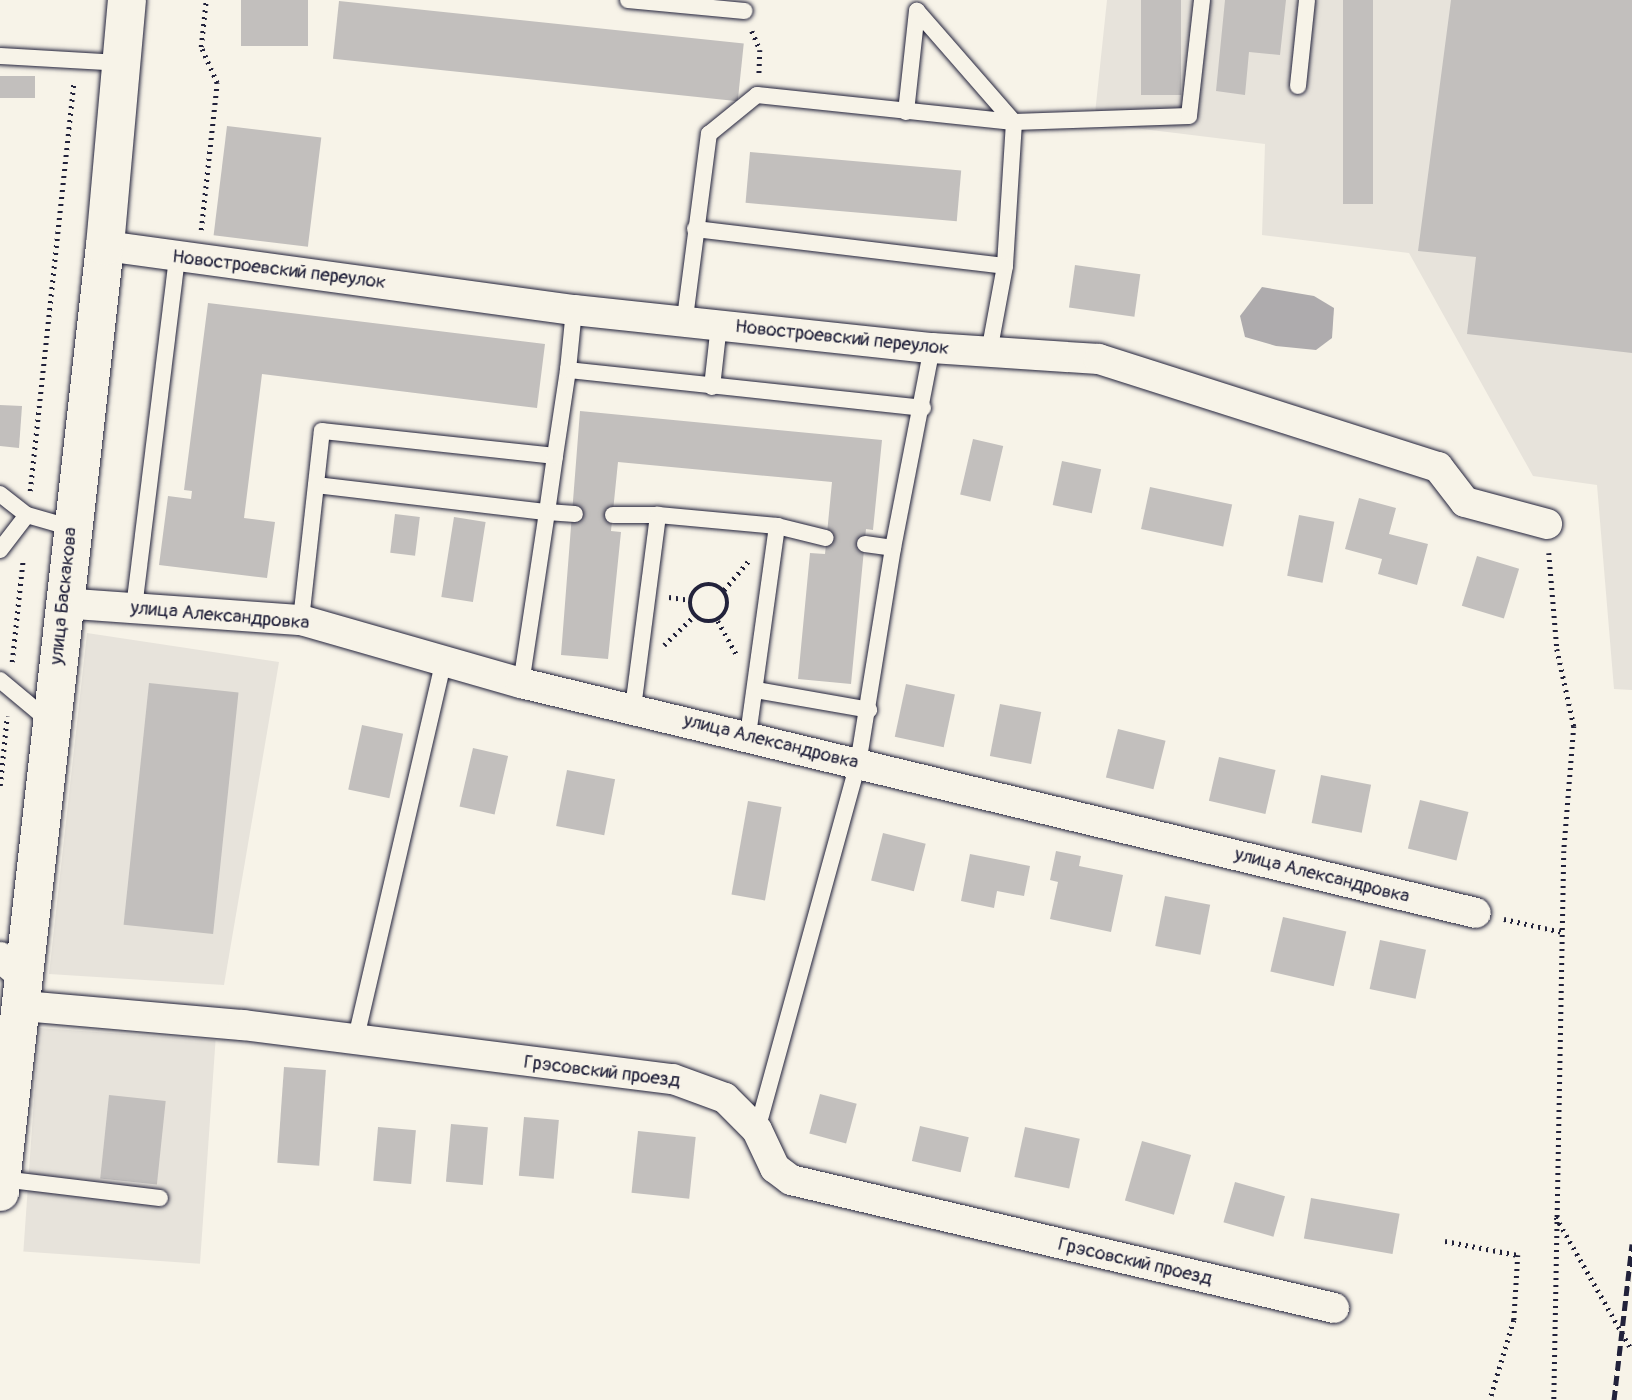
<!DOCTYPE html>
<html>
<head>
<meta charset="utf-8">
<style>
  body { margin:0 }
  #map { position:relative; width:1632px; height:1400px; overflow:hidden; background:#f7f3e8; font-family:Pangolin,sans-serif }
  div>[style] { position:absolute }
  .built>* { inset:0; background:#e7e3db; transform-origin:0 0 }
  .water>* { inset:0; background:#aeabad }
  .building>* { inset:0; background:#c2bfbd; transform-origin:0 0 }
  .path>* { height:4.5px; margin-top:-2.25px; transform-origin:0; background:repeating-linear-gradient(90deg,#22223b 0 2px,transparent 0 7px) }
  .path>.ring { margin:-2.25px; padding:0; box-sizing:content-box; background:none; border:4.5px solid #22223b; border-radius:50% }
  .roads { filter:drop-shadow(0 0 2px #22223b) drop-shadow(0 0 2px #22223b) }
  .lane>* { height:16px; margin:-8px; padding:0 8px; transform-origin:8px; border-radius:8px; background:#f7f3e8 }
  .street>* { height:30px; margin:-15px; padding:0 15px; transform-origin:15px; border-radius:15px; background:#f7f3e8 }
  .secondary>* { height:38px; margin:-19px; padding:0 19px; transform-origin:19px; border-radius:19px; background:#f7f3e8 }
  .rail>* { height:5px; margin-top:-2.5px; transform-origin:0; background:repeating-linear-gradient(90deg,#22223b 0 10px,transparent 0 15px) }
  span { translate:-50% -50%; white-space:nowrap; text-align:center; line-height:1.15; -webkit-text-stroke:5px #f7f3e8; paint-order:stroke }
  .street-label { font-size:19px; color:#22223b }
</style>
</head>
<body>
<div id="map">
  <div class="built">
    <div style="clip-path:polygon(1107px 0,1632px 0,1632px 690px,1614px 689px,1597px 485px,1533px 476px,1409px 253px,1262px 235px,1265px 144px,1094px 123px)"></div>
    <div style="clip-path:polygon(87px 633px,279px 662px,224px 985px,49px 974px)"></div>
    <div style="left:39px;top:1028px;width:177px;height:224px;rotate:4deg"></div>
  </div>
  <div class="water">
    <div style="clip-path:polygon(1262px 287px,1314px 296px,1334px 308px,1332px 338px,1316px 350px,1276px 346px,1245px 337px,1240px 316px)"></div>
  </div>
  <div class="building">
    <div style="left:241px;top:0;width:67px;height:46px"></div>
    <div style="left:1141px;top:0;width:40px;height:95px"></div>
    <div style="clip-path:polygon(1225px 0,1286px 0,1280px 55px,1249px 52px,1245px 95px,1216px 91px)"></div>
    <div style="left:1343px;top:0;width:30px;height:204px"></div>
    <div style="clip-path:polygon(1451px 0,1632px 0,1632px 353px,1467px 334px,1476px 257px,1418px 251px)"></div>
    <div style="left:339px;top:1px;width:407px;height:58px;rotate:6deg"></div>
    <div style="left:35px;top:76px;width:22px;height:35px;rotate:90deg"></div>
    <div style="left:227px;top:126px;width:95px;height:110px;rotate:7deg"></div>
    <div style="left:750px;top:152px;width:212px;height:51px;rotate:5deg"></div>
    <div style="left:1075px;top:265px;width:66px;height:43px;rotate:8deg"></div>
    <div style="clip-path:polygon(208px 303px,545px 344px,537px 408px,262px 374px,244px 518px,275px 522px,267px 578px,159px 565px,168px 496px,191px 499px,192px 491px,184px 490px)"></div>
    <div style="clip-path:polygon(0 405px,22px 406px,19px 448px,0 446px)"></div>
    <div style="clip-path:polygon(580px 411px,882px 440px,873px 530px,866px 529px,851px 684px,798px 679px,810px 553px,825px 554px,832px 482px,618px 462px,611px 531px,621px 532px,608px 659px,561px 655px)"></div>
    <div style="left:973px;top:439px;width:31px;height:57px;rotate:13deg"></div>
    <div style="left:1062px;top:461px;width:40px;height:45px;rotate:12deg"></div>
    <div style="left:1150px;top:487px;width:84px;height:43px;rotate:12deg"></div>
    <div style="clip-path:polygon(1359px 498px,1396px 508px,1389px 534px,1428px 544px,1417px 585px,1378px 574px,1382px 559px,1345px 549px)"></div>
    <div style="left:395px;top:514px;width:25px;height:39px;rotate:7deg"></div>
    <div style="left:1299px;top:515px;width:36px;height:62px;rotate:11deg"></div>
    <div style="left:454px;top:517px;width:32px;height:81px;rotate:9deg"></div>
    <div style="left:1477px;top:556px;width:44px;height:52px;rotate:17deg"></div>
    <div style="left:149px;top:683px;width:90px;height:243px;rotate:6deg"></div>
    <div style="left:906px;top:684px;width:50px;height:54px;rotate:12deg"></div>
    <div style="left:1000px;top:704px;width:42px;height:53px;rotate:11deg"></div>
    <div style="left:362px;top:725px;width:42px;height:66px;rotate:12deg"></div>
    <div style="left:1118px;top:729px;width:49px;height:50px;rotate:14deg"></div>
    <div style="left:473px;top:748px;width:36px;height:60px;rotate:13deg"></div>
    <div style="left:1219px;top:757px;width:58px;height:45px;rotate:13deg"></div>
    <div style="left:567px;top:770px;width:49px;height:57px;rotate:11deg"></div>
    <div style="left:1321px;top:775px;width:51px;height:49px;rotate:11deg"></div>
    <div style="left:1420px;top:800px;width:50px;height:50px;rotate:14deg"></div>
    <div style="left:748px;top:801px;width:34px;height:95px;rotate:10deg"></div>
    <div style="left:883px;top:833px;width:44px;height:49px;rotate:14deg"></div>
    <div style="clip-path:polygon(1056px 851px,1081px 856px,1079px 866px,1123px 875px,1111px 932px,1050px 919px,1058px 882px,1050px 880px)"></div>
    <div style="clip-path:polygon(970px 854px,1030px 866px,1024px 896px,997px 891px,994px 908px,961px 901px)"></div>
    <div style="left:1165px;top:896px;width:46px;height:51px;rotate:11deg"></div>
    <div style="left:1283px;top:917px;width:65px;height:56px;rotate:13deg"></div>
    <div style="left:1380px;top:940px;width:47px;height:50px;rotate:12deg"></div>
    <div style="left:284px;top:1067px;width:42px;height:96px;rotate:4deg"></div>
    <div style="left:820px;top:1094px;width:38px;height:41px;rotate:15deg"></div>
    <div style="left:109px;top:1095px;width:57px;height:84px;rotate:6deg"></div>
    <div style="left:524px;top:1117px;width:35px;height:59px;rotate:5deg"></div>
    <div style="left:451px;top:1124px;width:37px;height:58px;rotate:5deg"></div>
    <div style="left:920px;top:1126px;width:50px;height:36px;rotate:13deg"></div>
    <div style="left:378px;top:1127px;width:38px;height:54px;rotate:5deg"></div>
    <div style="left:1025px;top:1127px;width:56px;height:51px;rotate:12deg"></div>
    <div style="left:638px;top:1131px;width:58px;height:62px;rotate:6deg"></div>
    <div style="left:1142px;top:1141px;width:51px;height:62px;rotate:16deg"></div>
    <div style="left:1235px;top:1182px;width:52px;height:42px;rotate:16deg"></div>
    <div style="left:1311px;top:1198px;width:90px;height:41px;rotate:10deg"></div>
  </div>
  <div class="path">
    <div style="left:752px;top:31px;width:21px;rotate:67deg"></div>
    <div style="left:760px;top:50px;width:23px;rotate:92deg"></div>
    <div style="left:201px;top:230px;width:148px;rotate:-83.8deg"></div>
    <div style="left:217px;top:83px;width:39px;rotate:-114deg"></div>
    <div style="left:201px;top:47px;width:47px;rotate:-83.9deg"></div>
    <div style="left:30px;top:491px;width:411px;rotate:-83.9deg"></div>
    <div style="left:1549px;top:553px;width:96px;rotate:85.2deg"></div>
    <div style="left:1557px;top:649px;width:79px;rotate:77.6deg"></div>
    <div style="left:1574px;top:726px;width:125px;rotate:94.6deg"></div>
    <div style="left:1564px;top:851px;width:549px;rotate:91.04deg"></div>
    <div class="ring" style="left:690px;top:584px;width:33.5px;height:33.5px"></div>
    <div style="left:724px;top:590px;width:38px;rotate:-50deg"></div>
    <div style="left:669px;top:597px;width:21px;rotate:8deg"></div>
    <div style="left:718px;top:621px;width:38px;rotate:61deg"></div>
    <div style="left:664px;top:645px;width:42px;rotate:-44deg"></div>
    <div style="left:12px;top:662px;width:104px;rotate:-83.9deg"></div>
    <div style="left:0;top:786px;width:70px;rotate:-84.3deg"></div>
    <div style="left:1504px;top:919px;width:59px;rotate:12.6deg"></div>
    <div style="left:1556px;top:1217px;width:153px;rotate:60.3deg"></div>
    <div style="left:1445px;top:1241px;width:74px;rotate:10.9deg"></div>
    <div style="left:1518px;top:1255px;width:65px;rotate:93.5deg"></div>
    <div style="left:1514px;top:1320px;width:84px;rotate:106.7deg"></div>
  </div>
  <div class="roads">
    <div class="lane">
      <div style="left:628px;top:0;width:117px;rotate:5.4deg"></div>
      <div style="left:917px;top:11px;width:147px;rotate:48.9deg"></div>
      <div style="left:1014px;top:122px;width:144px;rotate:93.6deg"></div>
      <div style="left:1005px;top:266px;width:87px;rotate:100.5deg"></div>
      <div style="left:0;top:56px;width:120px;rotate:3.3deg"></div>
      <div style="left:1298px;top:86px;width:86px;rotate:-84deg"></div>
      <div style="left:906px;top:112px;width:102px;rotate:-83.8deg"></div>
      <div style="left:695px;top:229px;width:312px;rotate:6.8deg"></div>
      <div style="left:685px;top:318px;width:186px;rotate:-82.6deg"></div>
      <div style="left:709px;top:134px;width:62px;rotate:-39.1deg"></div>
      <div style="left:757px;top:95px;width:258px;rotate:6deg"></div>
      <div style="left:1014px;top:122px;width:175px;rotate:-2deg"></div>
      <div style="left:1189px;top:116px;width:117px;rotate:-83.6deg"></div>
      <div style="left:568px;top:370px;width:60px;rotate:-84.3deg"></div>
      <div style="left:712px;top:387px;width:62px;rotate:-83.6deg"></div>
      <div style="left:555px;top:456px;width:57px;rotate:98.1deg"></div>
      <div style="left:547px;top:512px;width:28px;rotate:4deg"></div>
      <div style="left:316px;top:485px;width:233px;rotate:6.7deg"></div>
      <div style="left:547px;top:512px;width:173px;rotate:98.6deg"></div>
      <div style="left:0;top:494px;width:34px;rotate:38deg"></div>
      <div style="left:27px;top:515px;width:47px;rotate:16.1deg"></div>
      <div style="left:613px;top:515px;width:45px"></div>
      <div style="left:777px;top:526px;width:50px;rotate:13.8deg"></div>
      <div style="left:865px;top:544px;width:28px;rotate:8deg"></div>
      <div style="left:0;top:550px;width:44px;rotate:-52.4deg"></div>
      <div style="left:134px;top:608px;width:354px;rotate:-83deg"></div>
      <div style="left:301px;top:620px;width:190px;rotate:-83.7deg"></div>
      <div style="left:322px;top:431px;width:234px;rotate:6.1deg"></div>
      <div style="left:555px;top:456px;width:87px;rotate:-81.4deg"></div>
      <div style="left:568px;top:370px;width:357px;rotate:6.1deg"></div>
      <div style="left:0;top:680px;width:64px;rotate:39.9deg"></div>
      <div style="left:756px;top:690px;width:115px;rotate:10deg"></div>
      <div style="left:633px;top:708px;width:195px;rotate:-82.6deg"></div>
      <div style="left:658px;top:515px;width:120px;rotate:5.3deg"></div>
      <div style="left:777px;top:526px;width:210px;rotate:97.9deg"></div>
      <div style="left:355px;top:1042px;width:391px;rotate:-76.9deg"></div>
      <div style="left:757px;top:1130px;width:380px;rotate:-74.6deg"></div>
      <div style="left:858px;top:764px;width:219px;rotate:-80.8deg"></div>
      <div style="left:893px;top:548px;width:204px;rotate:-79deg"></div>
      <div style="left:2px;top:1179px;width:159px;rotate:6.9deg"></div>
    </div>
    <div class="street">
      <div style="left:105px;top:246px;width:473px;rotate:7.8deg"></div>
      <div style="left:574px;top:310px;width:360px;rotate:6.1deg"></div>
      <div style="left:932px;top:348px;width:167px;rotate:3.8deg"></div>
      <div style="left:1099px;top:359px;width:356px;rotate:17.7deg"></div>
      <div style="left:1438px;top:467px;width:44px;rotate:52.4deg"></div>
      <div style="left:1465px;top:502px;width:85px;rotate:15deg"></div>
      <div style="left:62px;top:603px;width:240px;rotate:4.1deg"></div>
      <div style="left:301px;top:620px;width:229px;rotate:16deg"></div>
      <div style="left:521px;top:683px;width:982px;rotate:13.54deg"></div>
      <div style="left:0;top:957px;width:34px;rotate:40deg"></div>
      <div style="left:24px;top:1006px;width:220px;rotate:5deg"></div>
      <div style="left:243px;top:1025px;width:433px;rotate:7.2deg"></div>
      <div style="left:673px;top:1079px;width:55px;rotate:20.1deg"></div>
      <div style="left:725px;top:1098px;width:45px;rotate:45deg"></div>
      <div style="left:757px;top:1130px;width:42px;rotate:64.7deg"></div>
      <div style="left:775px;top:1168px;width:20px;rotate:37deg"></div>
      <div style="left:791px;top:1180px;width:558px;rotate:13.26deg"></div>
    </div>
    <div class="secondary">
      <div style="left:0;top:1192px;width:952px;rotate:-83.67deg"></div>
      <div style="left:105px;top:246px;width:247px;rotate:-84.9deg"></div>
    </div>
  </div>
  <div class="rail">
    <div style="left:1614px;top:1400px;width:157px;rotate:-83.4deg"></div>
  </div>
  <div class="street-label">
    <span style="left:279px;top:270px;rotate:7deg">Новостроевский переулок</span>
    <span style="left:842px;top:338px;rotate:6deg">Новостроевский переулок</span>
    <span style="left:64px;top:596px;rotate:-84deg">улица Баскакова</span>
    <span style="left:220px;top:616px;rotate:5deg">улица Александровка</span>
    <span style="left:771px;top:742px;rotate:14deg">улица Александровка</span>
    <span style="left:1322px;top:876px;rotate:14deg">улица Александровка</span>
    <span style="left:602px;top:1072px;rotate:7deg">Грэсовский проезд</span>
    <span style="left:1135px;top:1262px;rotate:13deg">Грэсовский проезд</span>
  </div>
</div>
</body>
</html>
